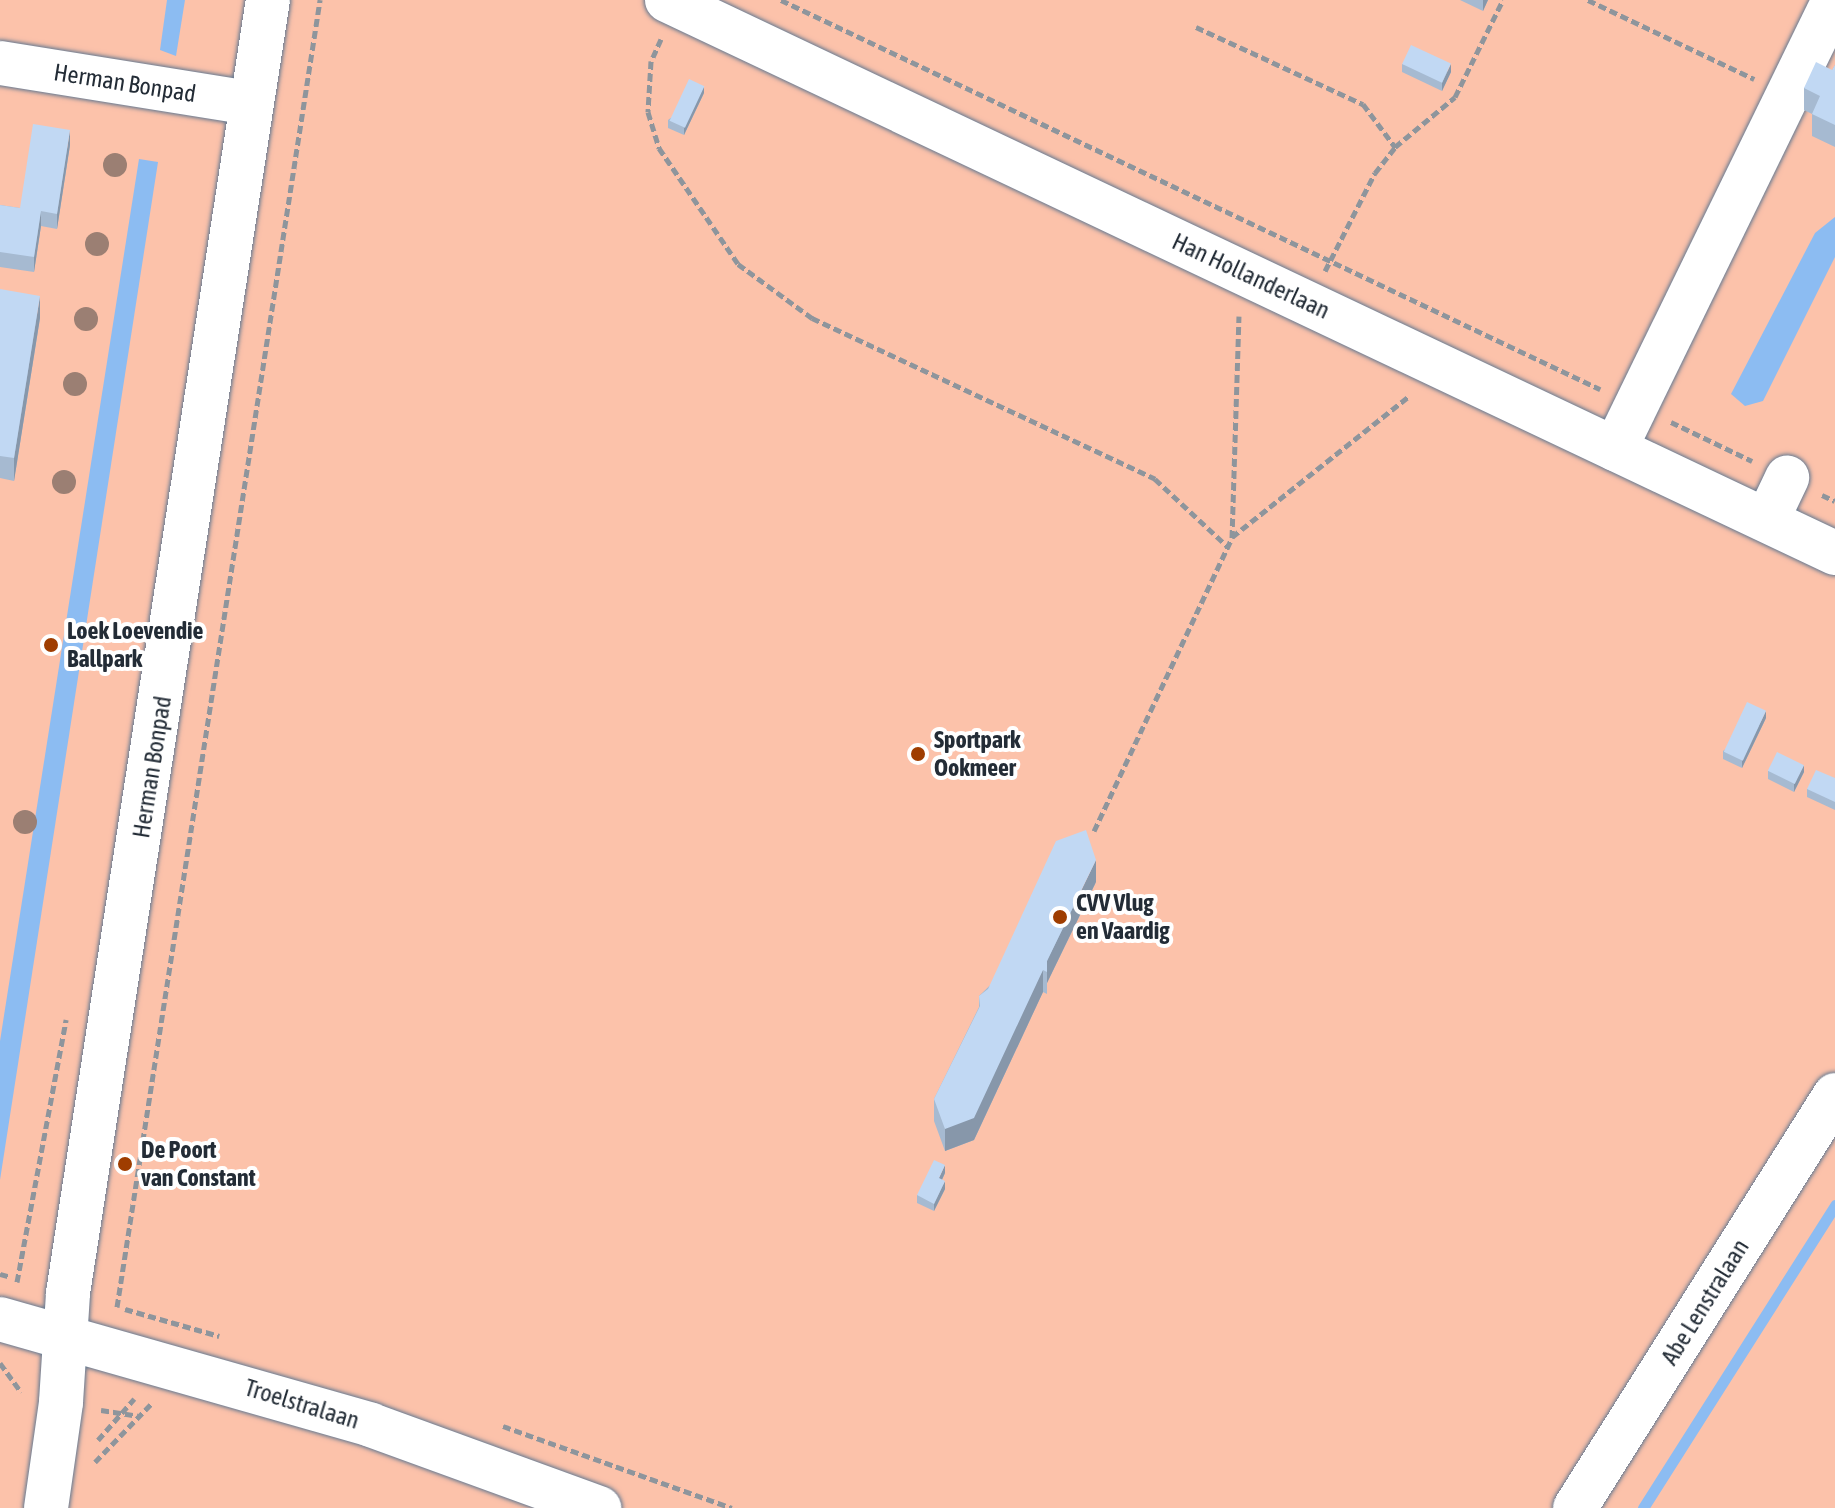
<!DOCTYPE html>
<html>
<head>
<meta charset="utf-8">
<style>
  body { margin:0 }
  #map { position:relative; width:1835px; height:1508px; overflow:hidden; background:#f4f9fe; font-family:"Asap Condensed",sans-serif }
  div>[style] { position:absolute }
  .green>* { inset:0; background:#fcc2aa; transform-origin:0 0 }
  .water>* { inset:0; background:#8cbcf2 }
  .stream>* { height:11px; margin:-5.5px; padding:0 5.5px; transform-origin:5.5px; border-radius:5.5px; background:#8cbcf2 }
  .path>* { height:5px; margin-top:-2.5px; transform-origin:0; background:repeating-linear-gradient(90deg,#8e959c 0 8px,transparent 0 12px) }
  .roads { filter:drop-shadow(0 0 2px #647991) drop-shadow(0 0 2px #647991) }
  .minor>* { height:44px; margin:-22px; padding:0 22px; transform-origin:22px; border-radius:22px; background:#fff }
  .trees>* { width:24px; height:24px; margin:-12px; border-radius:50%; background:#9b7f73 }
  .wall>* { inset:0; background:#a6bad1 }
  .shaded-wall>* { inset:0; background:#8797aa }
  .building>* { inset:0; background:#c1d8f3; transform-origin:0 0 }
  .dots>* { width:22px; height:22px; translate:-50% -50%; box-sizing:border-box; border:4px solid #fff; border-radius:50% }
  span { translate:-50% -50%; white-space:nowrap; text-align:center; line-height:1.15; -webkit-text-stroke:8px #fff; paint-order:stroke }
  .street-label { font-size:24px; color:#232c36 }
  .poi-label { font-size:24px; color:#232c36; font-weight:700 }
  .left { translate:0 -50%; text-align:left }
</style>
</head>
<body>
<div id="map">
  <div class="green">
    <div style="left:0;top:0;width:1835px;height:1508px"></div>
  </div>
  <div class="water">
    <div style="clip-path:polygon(167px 0,185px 0,176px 56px,160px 50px)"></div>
    <div style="clip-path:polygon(139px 159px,158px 162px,0 1180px,0 1041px)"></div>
    <div style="clip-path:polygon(1835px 217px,1835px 257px,1763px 401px,1745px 406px,1731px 394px,1815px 233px)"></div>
  </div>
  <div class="stream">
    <div style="left:1643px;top:1508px;width:359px;rotate:-57.6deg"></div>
  </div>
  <div class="path">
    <div style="left:781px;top:0;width:907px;rotate:25.41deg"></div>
    <div style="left:1588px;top:0;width:184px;rotate:25.4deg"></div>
    <div style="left:1196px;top:27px;width:184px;rotate:24.8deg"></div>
    <div style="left:1363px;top:104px;width:54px;rotate:53.3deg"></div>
    <div style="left:661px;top:39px;width:24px;rotate:114deg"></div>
    <div style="left:651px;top:61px;width:51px;rotate:93.4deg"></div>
    <div style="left:648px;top:112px;width:38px;rotate:73deg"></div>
    <div style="left:659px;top:148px;width:140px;rotate:55.7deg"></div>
    <div style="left:738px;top:264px;width:92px;rotate:36.1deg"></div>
    <div style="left:812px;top:318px;width:379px;rotate:25.1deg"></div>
    <div style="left:1155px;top:479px;width:98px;rotate:42.9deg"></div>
    <div style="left:1325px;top:271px;width:110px;rotate:-63deg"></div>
    <div style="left:1375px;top:173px;width:33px;rotate:-52deg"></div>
    <div style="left:1395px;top:147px;width:78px;rotate:-39.8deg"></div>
    <div style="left:1455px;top:97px;width:108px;rotate:-63.7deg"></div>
    <div style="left:1671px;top:422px;width:90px;rotate:25.7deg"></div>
    <div style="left:1822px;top:495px;width:14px;rotate:25deg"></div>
    <div style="left:1232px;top:537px;width:226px;rotate:-38.5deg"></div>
    <div style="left:1094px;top:831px;width:324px;rotate:-64.8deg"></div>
    <div style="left:1232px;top:538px;width:222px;rotate:-88.2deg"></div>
    <div style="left:0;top:1274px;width:11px;rotate:15deg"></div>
    <div style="left:17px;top:1282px;width:267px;rotate:-79.4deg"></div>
    <div style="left:117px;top:1307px;width:1323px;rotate:-81.17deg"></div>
    <div style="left:125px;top:1309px;width:98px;rotate:16deg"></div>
    <div style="left:0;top:1363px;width:36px;rotate:54deg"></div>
    <div style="left:101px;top:1410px;width:37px;rotate:9deg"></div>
    <div style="left:503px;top:1426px;width:243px;rotate:19.7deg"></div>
    <div style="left:98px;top:1440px;width:55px;rotate:-48.7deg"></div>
    <div style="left:95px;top:1462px;width:82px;rotate:-46deg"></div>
  </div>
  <div class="roads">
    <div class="minor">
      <div style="left:667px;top:0;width:1292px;rotate:25.34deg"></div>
      <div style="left:0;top:63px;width:254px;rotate:9.1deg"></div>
      <div style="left:1615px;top:449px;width:500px;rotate:-64deg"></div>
      <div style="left:1767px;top:520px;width:47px;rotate:-64.5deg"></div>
      <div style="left:0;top:1319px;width:386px;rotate:15.9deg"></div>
      <div style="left:371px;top:1425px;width:243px;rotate:20deg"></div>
      <div style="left:46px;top:1508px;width:107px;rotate:-81.9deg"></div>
      <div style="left:61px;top:1402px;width:109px;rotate:-86.3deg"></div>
      <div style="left:68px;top:1293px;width:1308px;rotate:-81.21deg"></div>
      <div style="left:1575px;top:1508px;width:488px;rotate:-57.8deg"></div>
    </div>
  </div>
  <div class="trees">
    <div style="left:115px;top:165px"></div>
    <div style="left:97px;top:244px"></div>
    <div style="left:86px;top:319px"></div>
    <div style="left:75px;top:384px"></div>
    <div style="left:64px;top:482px"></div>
    <div style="left:25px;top:822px"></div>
  </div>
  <div class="wall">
    <div style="clip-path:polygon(1460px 0,1488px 0,1483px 11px)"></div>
    <div style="clip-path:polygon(1402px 64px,1451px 72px,1442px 91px,1402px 72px)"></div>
    <div style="clip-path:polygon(1835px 65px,1835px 147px,1812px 136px,1812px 114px,1804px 110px,1804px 88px,1832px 70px)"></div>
    <div style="clip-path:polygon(704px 93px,684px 135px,668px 128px,668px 120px)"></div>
    <div style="clip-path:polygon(70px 145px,57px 229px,41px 226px,34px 272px,0 267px,0 205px,20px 208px)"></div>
    <div style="clip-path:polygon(0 289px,40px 318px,14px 481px,0 478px)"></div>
    <div style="clip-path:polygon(1766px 718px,1742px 768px,1723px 759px,1723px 751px)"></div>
    <div style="clip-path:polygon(1768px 771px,1804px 772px,1794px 792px,1768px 779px)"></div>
    <div style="clip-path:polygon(1835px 778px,1835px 810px,1807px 797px,1807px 789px)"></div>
    <div style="clip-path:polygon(1096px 882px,1047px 983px,1047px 994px,1043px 992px,974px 1140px,945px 1151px,934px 1121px,934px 1099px,979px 1007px,979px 996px)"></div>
    <div style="clip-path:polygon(945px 1173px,942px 1180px,945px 1189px,934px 1211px,917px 1203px,917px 1195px)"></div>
  </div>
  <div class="shaded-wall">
    <div style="clip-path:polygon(1483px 0,1488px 0,1483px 11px)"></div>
    <div style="clip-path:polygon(1451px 64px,1451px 72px,1442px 91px,1442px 83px)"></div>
    <div style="clip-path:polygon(704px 86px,704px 93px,684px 135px,684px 128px)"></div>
    <div style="clip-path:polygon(70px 130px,70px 145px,57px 229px,57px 214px)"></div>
    <div style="clip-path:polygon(41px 211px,41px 226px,34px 272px,34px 257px)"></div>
    <div style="clip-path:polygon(40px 296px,40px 318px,14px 481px,14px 458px)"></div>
    <div style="clip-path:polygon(1766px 711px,1766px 718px,1742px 768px,1742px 760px)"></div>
    <div style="clip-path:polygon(1804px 765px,1804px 772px,1794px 792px,1794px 784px)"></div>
    <div style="clip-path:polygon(1096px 860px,1096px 882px,1047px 983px,1047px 961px)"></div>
    <div style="clip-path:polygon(1043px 970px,1043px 992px,974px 1140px,945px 1151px,945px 1129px)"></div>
    <div style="clip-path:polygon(945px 1165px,945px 1173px,939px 1186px,939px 1178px)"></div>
    <div style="clip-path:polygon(945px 1181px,945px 1189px,934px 1211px,934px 1204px)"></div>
  </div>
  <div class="building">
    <div style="left:1411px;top:45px;width:44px;height:21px;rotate:25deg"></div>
    <div style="clip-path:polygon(1816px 62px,1832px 70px,1835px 65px,1835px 125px,1812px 114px,1820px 96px,1804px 88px)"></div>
    <div style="left:689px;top:79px;width:17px;height:46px;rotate:25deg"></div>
    <div style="clip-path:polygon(33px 124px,70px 130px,57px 214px,41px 211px,34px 257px,0 252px,0 205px,20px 208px)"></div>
    <div style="clip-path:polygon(0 289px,40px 296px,14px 458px,0 456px)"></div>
    <div style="left:1747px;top:702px;width:21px;height:55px;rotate:25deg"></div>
    <div style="left:1777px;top:752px;width:30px;height:21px;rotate:26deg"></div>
    <div style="clip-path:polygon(1816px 770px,1835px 778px,1835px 802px,1807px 789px)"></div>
    <div style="clip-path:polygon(1086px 830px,1096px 860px,1047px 961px,1047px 972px,1043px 970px,974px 1118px,945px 1129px,934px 1099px,980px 1006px,979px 996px,988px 989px,1056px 841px)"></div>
    <div style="clip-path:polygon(934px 1160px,945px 1165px,939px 1178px,945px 1181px,934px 1204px,917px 1195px)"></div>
  </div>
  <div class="dots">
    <div style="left:51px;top:645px;background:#9f3d00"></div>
    <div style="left:918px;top:754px;background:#9f3d00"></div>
    <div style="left:1060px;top:917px;background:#9f3d00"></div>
    <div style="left:125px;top:1164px;background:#9f3d00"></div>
  </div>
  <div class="street-label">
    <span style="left:125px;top:83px;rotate:9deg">Herman Bonpad</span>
    <span style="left:1251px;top:276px;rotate:25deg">Han Hollanderlaan</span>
    <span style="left:152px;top:767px;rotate:-81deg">Herman Bonpad</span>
    <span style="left:1705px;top:1302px;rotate:-58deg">Abe Lenstralaan</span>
    <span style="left:302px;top:1404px;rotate:17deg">Troelstralaan</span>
  </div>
  <div class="poi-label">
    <span class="left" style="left:67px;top:645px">Loek Loevendie<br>Ballpark</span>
    <span class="left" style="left:934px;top:754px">Sportpark<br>Ookmeer</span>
    <span class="left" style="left:1076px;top:917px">CVV Vlug<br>en Vaardig</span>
    <span class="left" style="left:141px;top:1164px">De Poort<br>van Constant</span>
  </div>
</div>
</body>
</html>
